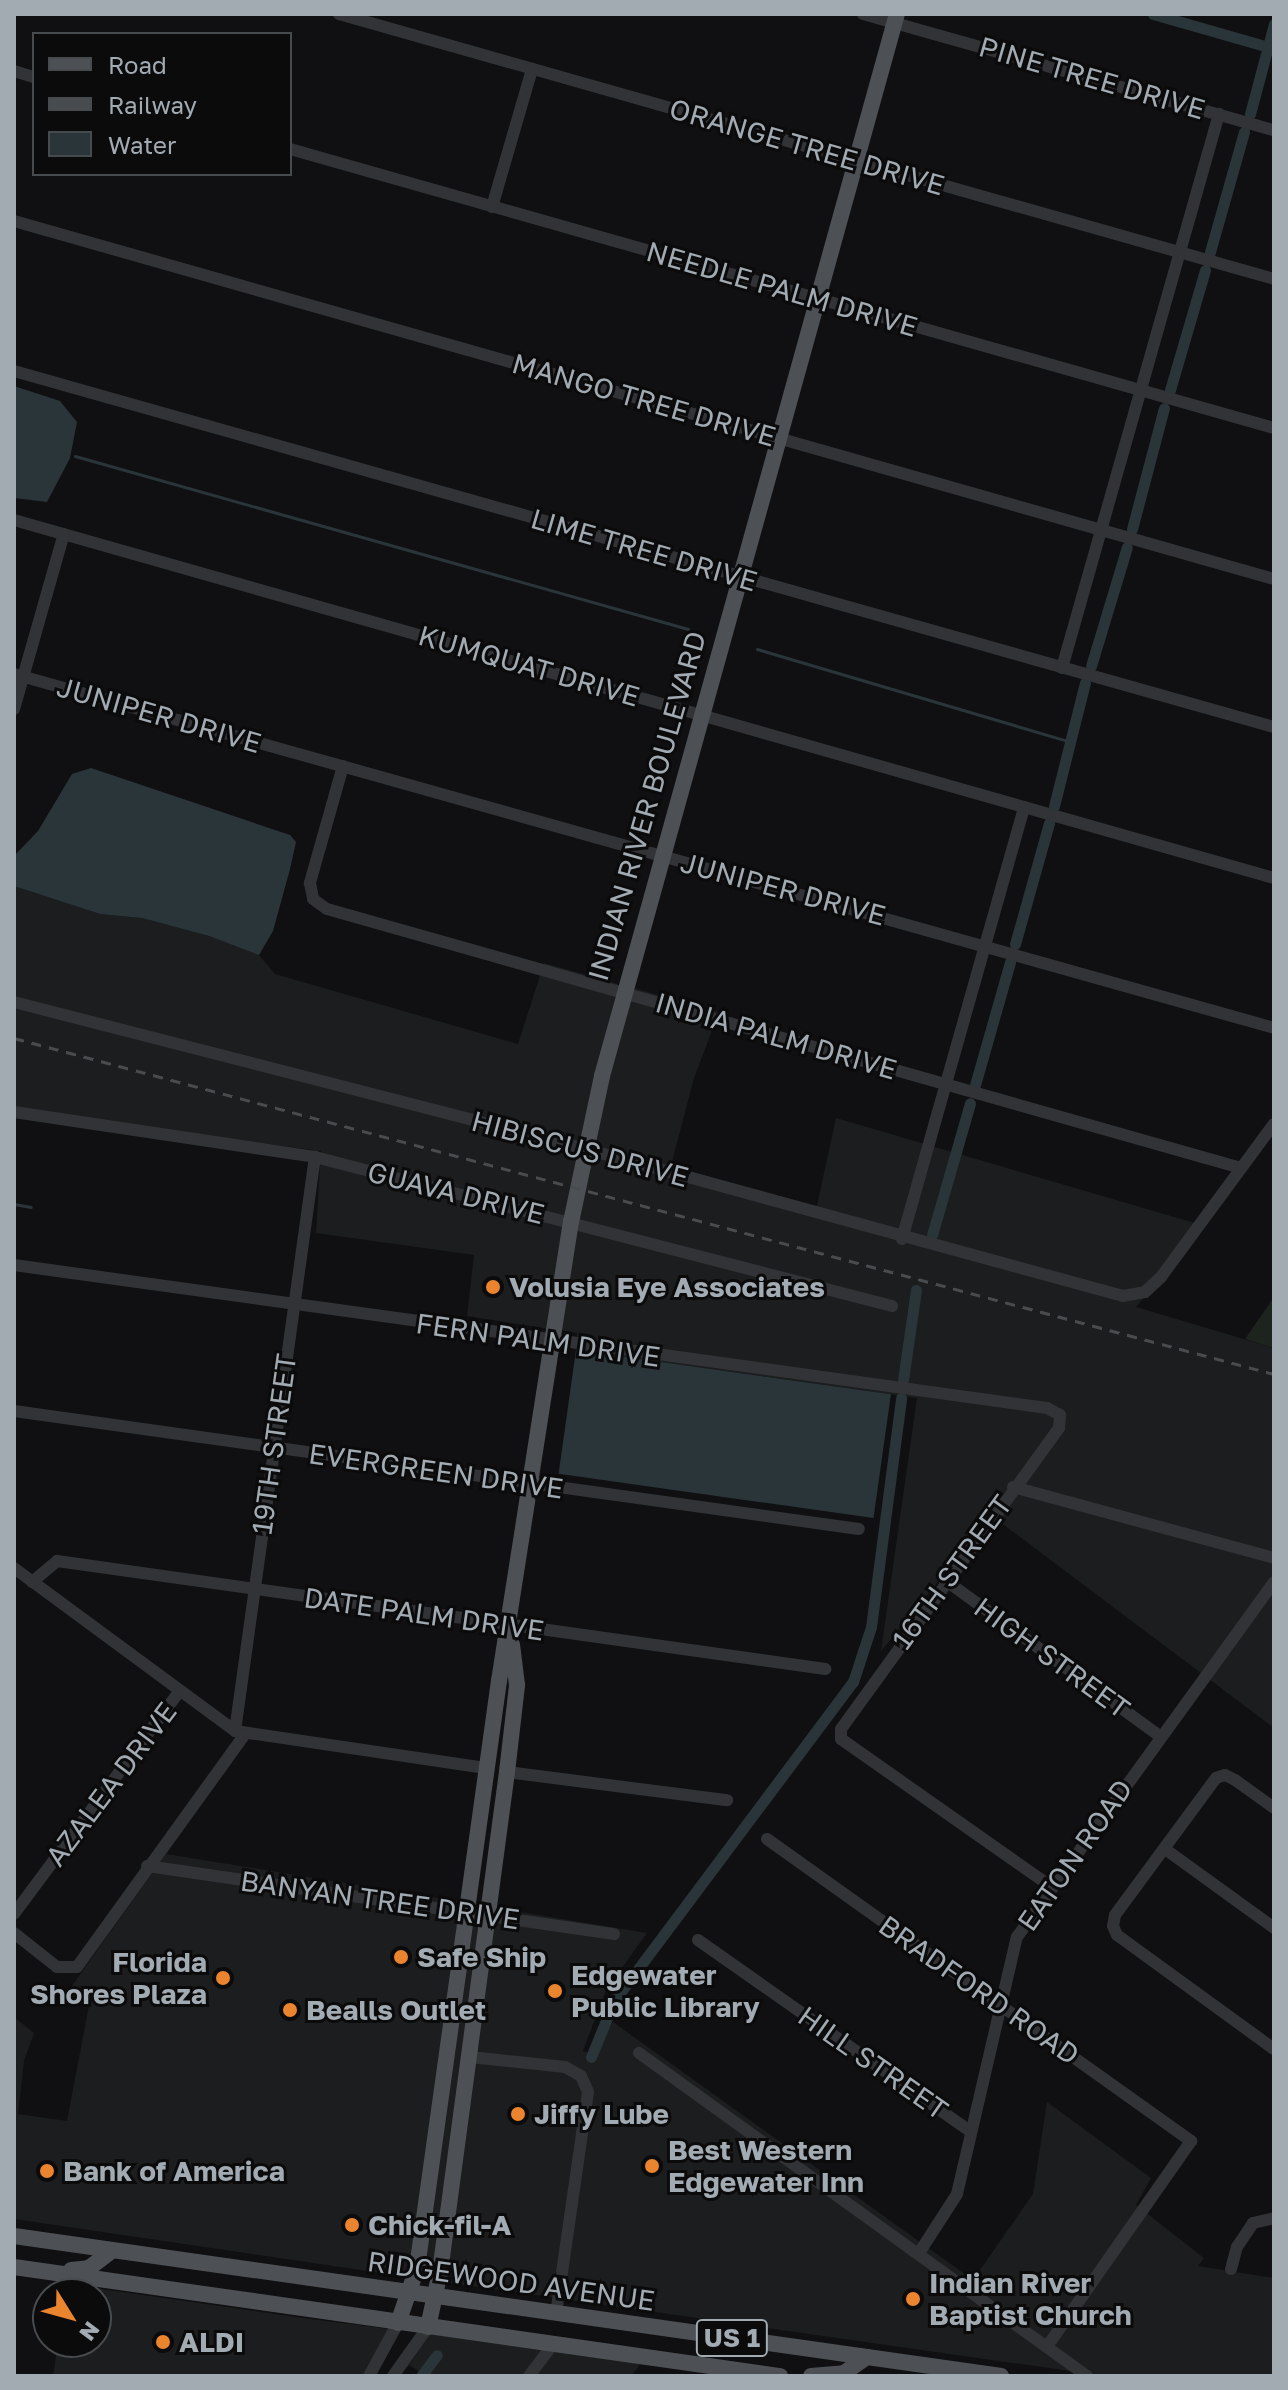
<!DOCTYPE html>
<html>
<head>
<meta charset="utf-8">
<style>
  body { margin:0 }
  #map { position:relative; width:1288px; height:2390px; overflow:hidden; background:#101012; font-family:"Golos Text",sans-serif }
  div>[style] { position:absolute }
  .built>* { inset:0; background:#1c1d1e }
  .green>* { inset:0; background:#1d241d }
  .water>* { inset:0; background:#2a3539; transform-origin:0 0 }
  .stream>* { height:3px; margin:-1.5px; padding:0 1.5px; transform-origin:1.5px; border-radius:1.5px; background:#2a3539 }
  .canal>* { height:11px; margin:-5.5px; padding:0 5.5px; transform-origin:5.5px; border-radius:5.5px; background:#2a3539 }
  .minor>* { height:12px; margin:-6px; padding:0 6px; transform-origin:6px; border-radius:6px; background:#313336 }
  .major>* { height:16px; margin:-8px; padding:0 8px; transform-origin:8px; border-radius:8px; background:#4d5155 }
  .rail>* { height:3px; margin-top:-1.5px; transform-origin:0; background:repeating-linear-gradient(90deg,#484c4f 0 10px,transparent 0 18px) }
  .dots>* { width:22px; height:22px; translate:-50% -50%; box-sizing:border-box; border:4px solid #0b0b0c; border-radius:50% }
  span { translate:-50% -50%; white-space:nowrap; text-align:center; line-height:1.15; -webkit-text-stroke:6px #0b0b0c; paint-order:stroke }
  .shield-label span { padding:2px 6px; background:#0b0b0c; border:2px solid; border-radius:6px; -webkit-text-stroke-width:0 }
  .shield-label { font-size:26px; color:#a2aab2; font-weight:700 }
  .street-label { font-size:28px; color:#a2aab2 }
  .poi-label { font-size:28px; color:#a2aab2; font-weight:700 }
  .left { translate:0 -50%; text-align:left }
  .right { translate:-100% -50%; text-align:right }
  .frame { position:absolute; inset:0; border:16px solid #a2aab2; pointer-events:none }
  .legend { position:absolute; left:32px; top:32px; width:260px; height:144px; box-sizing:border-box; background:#0b0b0c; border:2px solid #474b4e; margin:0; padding:10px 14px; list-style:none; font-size:24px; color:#a2aab2 }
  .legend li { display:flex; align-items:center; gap:16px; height:40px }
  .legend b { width:40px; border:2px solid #474b4e }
  .north { position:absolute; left:32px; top:2278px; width:80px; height:80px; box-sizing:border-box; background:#0b0b0c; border:2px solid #474b4e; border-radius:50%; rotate:127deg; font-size:22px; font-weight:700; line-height:32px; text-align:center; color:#a2aab2 }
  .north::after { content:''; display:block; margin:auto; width:28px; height:36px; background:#eb842f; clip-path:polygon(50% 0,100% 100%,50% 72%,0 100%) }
</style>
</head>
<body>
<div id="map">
  <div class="built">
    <div style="clip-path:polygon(14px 886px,100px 914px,142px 918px,209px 936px,257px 953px,275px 974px,518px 1044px,544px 963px,618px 984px,565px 1221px,549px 1329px,467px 1316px,474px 1255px,316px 1233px,321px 1151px,14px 1110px)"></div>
    <div style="clip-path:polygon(630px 987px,719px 1012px,694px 1078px,669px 1173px,816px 1210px,836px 1118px,1205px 1226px,1136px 1307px,1274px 1348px,1274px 1728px,992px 1516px,881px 1651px,917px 1398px,576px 1350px,577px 1333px,561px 1330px,576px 1224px)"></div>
    <div style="clip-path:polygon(166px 1854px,462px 1902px,408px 2277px,14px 2219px,14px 2017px,34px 2033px,24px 2061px,18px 2114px,67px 2121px,91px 1995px,69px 1990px)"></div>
    <div style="clip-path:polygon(474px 1904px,485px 1906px,433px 2280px,420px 2278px)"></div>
    <div style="clip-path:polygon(496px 1908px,647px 1933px,606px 1990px,583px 2051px,592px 2054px,613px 2022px,973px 2280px,1033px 2194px,1047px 2102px,1151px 2178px,1136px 2205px,1204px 2258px,1198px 2266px,1274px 2278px,1274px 2376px,1105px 2376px,444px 2282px)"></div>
    <div style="clip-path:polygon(67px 2284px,310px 2319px,389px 2329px,362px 2376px,53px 2376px,58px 2342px,96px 2342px,96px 2294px,65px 2294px)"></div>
    <div style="clip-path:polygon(430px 2334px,598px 2356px,642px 2362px,631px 2376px,426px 2376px,409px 2365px)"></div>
  </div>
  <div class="green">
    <div style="clip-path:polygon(1274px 1297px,1274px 1348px,1245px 1339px)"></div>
  </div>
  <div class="water">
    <div style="clip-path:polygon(14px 386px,60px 401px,77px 422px,70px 458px,47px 502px,14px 498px)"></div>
    <div style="clip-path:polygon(91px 768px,290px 835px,296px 842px,290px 869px,273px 931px,259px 955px,209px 936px,142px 918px,100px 914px,14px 886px,14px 856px,38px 831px,72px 774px)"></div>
    <div style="left:576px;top:1350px;width:318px;height:125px;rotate:8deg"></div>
  </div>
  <div class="stream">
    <div style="left:75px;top:456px;width:637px;rotate:15.76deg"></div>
    <div style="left:757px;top:649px;width:327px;rotate:16.5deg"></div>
    <div style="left:14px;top:1204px;width:17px;rotate:10deg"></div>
  </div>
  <div class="canal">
    <div style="left:1153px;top:14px;width:120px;rotate:16deg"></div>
    <div style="left:1250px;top:114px;width:93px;rotate:-75.1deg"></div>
    <div style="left:1210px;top:252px;width:125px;rotate:-74.2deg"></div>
    <div style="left:1170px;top:390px;width:125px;rotate:-73.7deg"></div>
    <div style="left:1132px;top:529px;width:125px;rotate:-75.2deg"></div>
    <div style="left:1091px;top:666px;width:124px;rotate:-73.2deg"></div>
    <div style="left:1054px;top:806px;width:127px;rotate:-75.9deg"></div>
    <div style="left:1015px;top:944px;width:126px;rotate:-74.3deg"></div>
    <div style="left:975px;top:1085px;width:128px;rotate:-74.1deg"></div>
    <div style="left:932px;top:1235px;width:137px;rotate:-73.9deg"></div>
    <div style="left:903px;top:1380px;width:91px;rotate:-81.8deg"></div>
    <div style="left:591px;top:2057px;width:61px;rotate:-67.7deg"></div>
    <div style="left:614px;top:2001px;width:399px;rotate:-53.2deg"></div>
    <div style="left:853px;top:1682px;width:58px;rotate:-71.9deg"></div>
    <div style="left:871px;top:1627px;width:231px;rotate:-82.5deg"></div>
    <div style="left:421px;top:2376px;width:26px;rotate:-53deg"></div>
  </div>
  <div class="minor">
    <div style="left:339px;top:14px;width:972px;rotate:15.82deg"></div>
    <div style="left:863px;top:14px;width:427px;rotate:15.8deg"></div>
    <div style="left:14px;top:71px;width:21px;rotate:17deg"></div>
    <div style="left:290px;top:149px;width:1023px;rotate:15.83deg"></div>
    <div style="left:492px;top:207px;width:144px;rotate:-73.8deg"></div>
    <div style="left:14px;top:221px;width:1310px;rotate:15.86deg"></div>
    <div style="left:14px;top:371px;width:1309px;rotate:15.78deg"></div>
    <div style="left:14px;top:520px;width:1310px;rotate:15.86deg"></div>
    <div style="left:1062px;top:668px;width:576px;rotate:-74.18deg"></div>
    <div style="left:14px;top:674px;width:1309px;rotate:15.69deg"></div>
    <div style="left:14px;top:709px;width:182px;rotate:-74.1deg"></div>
    <div style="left:343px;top:766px;width:122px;rotate:105.8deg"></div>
    <div style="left:310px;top:883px;width:16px;rotate:79deg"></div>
    <div style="left:313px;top:899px;width:17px;rotate:36deg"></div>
    <div style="left:327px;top:909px;width:950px;rotate:15.82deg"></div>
    <div style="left:14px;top:1002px;width:591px;rotate:14.41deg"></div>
    <div style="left:586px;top:1149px;width:557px;rotate:15.31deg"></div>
    <div style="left:1123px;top:1296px;width:22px;rotate:-10deg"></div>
    <div style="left:1145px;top:1292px;width:22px;rotate:-43deg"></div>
    <div style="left:1161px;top:1277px;width:190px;rotate:-53.6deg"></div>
    <div style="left:14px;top:1112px;width:304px;rotate:8.5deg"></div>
    <div style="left:315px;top:1157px;width:596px;rotate:14.48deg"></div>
    <div style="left:902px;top:1239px;width:449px;rotate:-74.2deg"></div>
    <div style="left:14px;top:1265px;width:1043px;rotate:7.88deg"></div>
    <div style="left:1047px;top:1408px;width:15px;rotate:28deg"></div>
    <div style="left:1060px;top:1415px;width:13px;rotate:94deg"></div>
    <div style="left:1059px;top:1428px;width:372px;rotate:125.9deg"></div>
    <div style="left:841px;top:1729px;width:10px;rotate:90deg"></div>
    <div style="left:841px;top:1739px;width:256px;rotate:35.1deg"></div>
    <div style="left:14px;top:1411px;width:853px;rotate:7.95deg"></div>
    <div style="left:1013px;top:1487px;width:270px;rotate:15.2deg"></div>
    <div style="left:14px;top:1568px;width:275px;rotate:36.4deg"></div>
    <div style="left:235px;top:1731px;width:255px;rotate:8.4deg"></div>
    <div style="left:945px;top:1580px;width:266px;rotate:36deg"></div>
    <div style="left:32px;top:1582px;width:33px;rotate:-40deg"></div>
    <div style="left:57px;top:1561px;width:776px;rotate:8deg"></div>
    <div style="left:235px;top:1731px;width:580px;rotate:-82.07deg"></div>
    <div style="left:507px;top:1772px;width:222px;rotate:7.3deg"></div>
    <div style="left:1274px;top:1808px;width:48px;rotate:-144.3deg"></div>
    <div style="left:1235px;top:1780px;width:11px;rotate:-153deg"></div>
    <div style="left:1225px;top:1775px;width:9px;rotate:162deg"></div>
    <div style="left:1216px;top:1778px;width:170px;rotate:126.4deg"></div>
    <div style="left:1115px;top:1915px;width:11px;rotate:100deg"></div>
    <div style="left:1113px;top:1926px;width:10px;rotate:66deg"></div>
    <div style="left:1117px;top:1935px;width:194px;rotate:36deg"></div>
    <div style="left:767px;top:1839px;width:521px;rotate:35.46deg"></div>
    <div style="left:1191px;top:2141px;width:248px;rotate:125deg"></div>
    <div style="left:1165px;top:1849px;width:135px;rotate:35.9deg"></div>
    <div style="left:147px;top:1866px;width:472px;rotate:8.3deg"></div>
    <div style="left:14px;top:1914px;width:275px;rotate:-53.4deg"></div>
    <div style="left:14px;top:1933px;width:55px;rotate:38.3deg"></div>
    <div style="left:57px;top:1967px;width:20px"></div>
    <div style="left:77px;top:1967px;width:287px;rotate:-54.2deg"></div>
    <div style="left:698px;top:1940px;width:332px;rotate:35.1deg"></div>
    <div style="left:639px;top:2053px;width:552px;rotate:35.79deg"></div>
    <div style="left:470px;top:2057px;width:96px;rotate:6deg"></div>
    <div style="left:565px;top:2067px;width:18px;rotate:29deg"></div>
    <div style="left:581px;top:2076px;width:17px;rotate:66deg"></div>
    <div style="left:588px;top:2092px;width:224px;rotate:98.2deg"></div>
    <div style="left:919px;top:2253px;width:70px;rotate:-57.2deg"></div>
    <div style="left:957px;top:2194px;width:264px;rotate:-76.9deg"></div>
    <div style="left:1017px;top:1937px;width:438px;rotate:-54.1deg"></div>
    <div style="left:1231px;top:2269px;width:23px;rotate:-75deg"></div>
    <div style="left:1237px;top:2247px;width:29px;rotate:-56deg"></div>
    <div style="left:1253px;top:2223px;width:22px;rotate:-13deg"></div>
    <div style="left:369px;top:2376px;width:60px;rotate:-61.3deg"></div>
    <div style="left:393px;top:2376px;width:60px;rotate:-54.5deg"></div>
    <div style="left:529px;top:2376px;width:40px;rotate:-53deg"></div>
  </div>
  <div class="major">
    <div style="left:14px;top:2236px;width:997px;rotate:8.07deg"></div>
    <div style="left:14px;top:2267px;width:774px;rotate:8.1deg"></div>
    <div style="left:71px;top:2270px;width:18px;rotate:-6deg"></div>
    <div style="left:89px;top:2268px;width:26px;rotate:-37deg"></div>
    <div style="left:398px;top:2323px;width:58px;rotate:-70.9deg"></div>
    <div style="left:417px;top:2268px;width:593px;rotate:-82.05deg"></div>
    <div style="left:499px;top:1681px;width:465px;rotate:-81.1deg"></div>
    <div style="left:571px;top:1222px;width:149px;rotate:-78deg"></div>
    <div style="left:602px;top:1076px;width:1102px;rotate:-74.48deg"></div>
    <div style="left:428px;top:2327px;width:56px;rotate:-77.7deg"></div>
    <div style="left:440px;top:2272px;width:504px;rotate:-82.37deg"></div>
    <div style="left:507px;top:1772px;width:88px;rotate:-83.4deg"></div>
    <div style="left:517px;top:1685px;width:41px;rotate:-97deg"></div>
    <div style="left:811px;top:2376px;width:33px;rotate:-5deg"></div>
    <div style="left:844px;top:2373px;width:28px;rotate:-35deg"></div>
  </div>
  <div class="rail">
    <div style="left:14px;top:1038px;width:1304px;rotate:14.93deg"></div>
  </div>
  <div class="dots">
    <div style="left:493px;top:1287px;background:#eb842f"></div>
    <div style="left:401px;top:1957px;background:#eb842f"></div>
    <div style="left:223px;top:1978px;background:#eb842f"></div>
    <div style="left:555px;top:1991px;background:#eb842f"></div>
    <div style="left:290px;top:2010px;background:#eb842f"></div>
    <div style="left:518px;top:2114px;background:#eb842f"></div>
    <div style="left:652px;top:2166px;background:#eb842f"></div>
    <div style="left:47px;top:2171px;background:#eb842f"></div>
    <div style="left:352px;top:2225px;background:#eb842f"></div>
    <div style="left:913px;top:2299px;background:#eb842f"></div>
    <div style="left:163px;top:2342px;background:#eb842f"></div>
  </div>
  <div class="shield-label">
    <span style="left:732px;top:2338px">US 1</span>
  </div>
  <div class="street-label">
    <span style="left:1092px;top:78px;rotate:16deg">PINE TREE DRIVE</span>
    <span style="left:807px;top:147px;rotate:16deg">ORANGE TREE DRIVE</span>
    <span style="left:782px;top:289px;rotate:16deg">NEEDLE PALM DRIVE</span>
    <span style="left:644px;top:400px;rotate:16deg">MANGO TREE DRIVE</span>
    <span style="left:644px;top:550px;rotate:16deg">LIME TREE DRIVE</span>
    <span style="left:529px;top:666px;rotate:16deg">KUMQUAT DRIVE</span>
    <span style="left:159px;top:715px;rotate:16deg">JUNIPER DRIVE</span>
    <span style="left:647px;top:806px;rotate:-74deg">INDIAN RIVER BOULEVARD</span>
    <span style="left:783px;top:889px;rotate:15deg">JUNIPER DRIVE</span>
    <span style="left:776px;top:1036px;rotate:16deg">INDIA PALM DRIVE</span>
    <span style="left:580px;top:1149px;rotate:15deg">HIBISCUS DRIVE</span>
    <span style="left:456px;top:1193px;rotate:14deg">GUAVA DRIVE</span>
    <span style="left:538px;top:1340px;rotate:8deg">FERN PALM DRIVE</span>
    <span style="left:274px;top:1444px;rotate:-82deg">19TH STREET</span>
    <span style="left:436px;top:1471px;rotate:8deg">EVERGREEN DRIVE</span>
    <span style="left:952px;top:1572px;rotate:-54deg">16TH STREET</span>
    <span style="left:424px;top:1614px;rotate:8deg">DATE PALM DRIVE</span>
    <span style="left:1052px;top:1658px;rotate:36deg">HIGH STREET</span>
    <span style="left:111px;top:1784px;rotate:-53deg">AZALEA DRIVE</span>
    <span style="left:1075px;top:1855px;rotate:-55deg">EATON ROAD</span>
    <span style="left:380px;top:1900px;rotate:8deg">BANYAN TREE DRIVE</span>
    <span style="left:979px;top:1990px;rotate:35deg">BRADFORD ROAD</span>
    <span style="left:873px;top:2063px;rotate:35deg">HILL STREET</span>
    <span style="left:511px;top:2281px;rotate:8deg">RIDGEWOOD AVENUE</span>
  </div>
  <div class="poi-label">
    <span class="left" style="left:509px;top:1287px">Volusia Eye Associates</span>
    <span class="left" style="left:417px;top:1957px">Safe Ship</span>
    <span class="right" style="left:207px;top:1978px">Florida<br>Shores Plaza</span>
    <span class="left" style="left:571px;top:1991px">Edgewater<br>Public Library</span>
    <span class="left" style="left:306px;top:2010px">Bealls Outlet</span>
    <span class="left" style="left:534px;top:2114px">Jiffy Lube</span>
    <span class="left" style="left:668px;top:2166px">Best Western<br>Edgewater Inn</span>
    <span class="left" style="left:63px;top:2171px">Bank of America</span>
    <span class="left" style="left:368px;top:2225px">Chick-fil-A</span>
    <span class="left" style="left:929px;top:2299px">Indian River<br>Baptist Church</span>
    <span class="left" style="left:179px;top:2342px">ALDI</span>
  </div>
  <div class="frame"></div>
  <ul class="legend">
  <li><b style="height:10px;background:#4d5155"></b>Road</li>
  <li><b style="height:10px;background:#484c4f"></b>Railway</li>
  <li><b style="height:22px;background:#2a3539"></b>Water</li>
  </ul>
  <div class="north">N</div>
</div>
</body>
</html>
